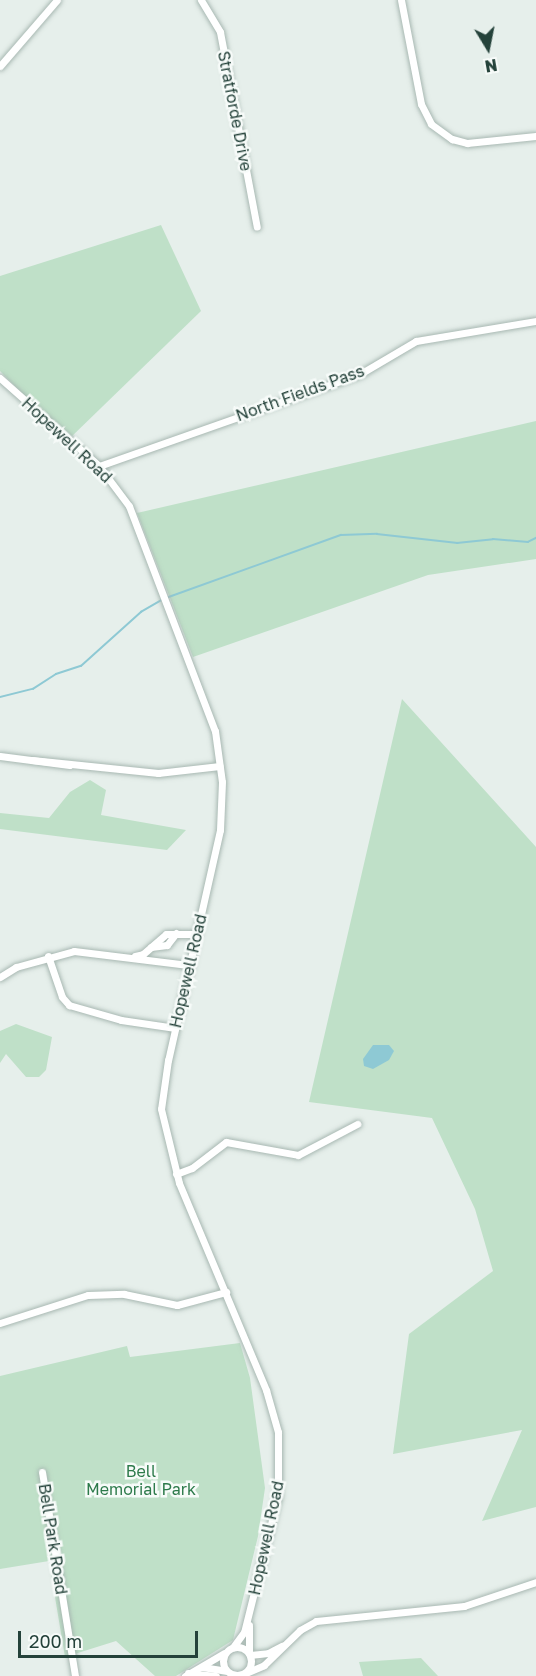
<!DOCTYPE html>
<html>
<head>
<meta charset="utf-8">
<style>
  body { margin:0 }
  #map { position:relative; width:536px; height:1676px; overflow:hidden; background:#e6efeb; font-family:"Golos Text",sans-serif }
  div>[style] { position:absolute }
  .green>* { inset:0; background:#bfe0c8 }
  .water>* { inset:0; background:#8ec9d4 }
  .stream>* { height:1.5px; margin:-0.75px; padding:0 0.75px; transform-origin:0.75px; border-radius:0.75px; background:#8ec9d4 }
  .roads { filter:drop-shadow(0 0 2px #a8b8b2) drop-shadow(0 0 2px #a8b8b2) }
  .minor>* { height:7px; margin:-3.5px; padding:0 3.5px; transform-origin:3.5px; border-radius:3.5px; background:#fff }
  .minor>.ring { margin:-3.5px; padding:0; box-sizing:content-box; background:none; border:7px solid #fff; border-radius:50% }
  span { translate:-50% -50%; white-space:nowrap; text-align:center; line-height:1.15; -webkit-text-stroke:5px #f7fbf9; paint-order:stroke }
  .street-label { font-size:16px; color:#24423a }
  .park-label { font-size:16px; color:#2d7a4b }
  .north { position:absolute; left:458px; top:18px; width:60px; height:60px; -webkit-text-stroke:4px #f7fbf9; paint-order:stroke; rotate:170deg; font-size:16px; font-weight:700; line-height:24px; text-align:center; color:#24423a }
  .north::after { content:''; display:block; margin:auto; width:21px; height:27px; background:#24423a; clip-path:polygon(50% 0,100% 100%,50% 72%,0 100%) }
  .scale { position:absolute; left:18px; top:1631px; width:180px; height:27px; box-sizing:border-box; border:3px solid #24423a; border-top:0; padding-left:8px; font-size:18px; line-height:21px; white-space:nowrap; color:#24423a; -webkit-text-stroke:4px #f7fbf9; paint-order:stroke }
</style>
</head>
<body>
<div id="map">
  <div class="green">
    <div style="clip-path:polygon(161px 225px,201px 311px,68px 440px,0 371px,0 276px)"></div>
    <div style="clip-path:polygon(536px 421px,536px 559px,428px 575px,193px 657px,137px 513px)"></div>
    <div style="clip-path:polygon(402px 699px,536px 847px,536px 1507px,482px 1521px,522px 1430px,393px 1454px,409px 1334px,493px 1271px,475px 1209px,432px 1118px,309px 1102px)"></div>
    <div style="clip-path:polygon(90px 780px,106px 790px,101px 815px,186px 830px,167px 850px,0 829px,0 813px,49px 818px,70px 792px)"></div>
    <div style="clip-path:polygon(16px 1024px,52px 1037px,46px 1070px,39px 1077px,26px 1077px,6px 1054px,0 1063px,0 1031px)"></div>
    <div style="clip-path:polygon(240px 1343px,250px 1378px,265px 1488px,258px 1536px,233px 1640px,176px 1676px,155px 1676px,116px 1641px,65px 1657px,49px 1561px,0 1569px,0 1376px,127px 1346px,130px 1357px)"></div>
    <div style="clip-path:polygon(421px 1658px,438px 1676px,363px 1676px,359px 1662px)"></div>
  </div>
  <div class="water">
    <div style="clip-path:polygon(373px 1045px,389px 1045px,394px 1051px,389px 1060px,373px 1069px,364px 1066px,363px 1059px)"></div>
  </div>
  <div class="stream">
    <div style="left:166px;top:598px;width:186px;rotate:-19.8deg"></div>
    <div style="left:341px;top:535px;width:36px;rotate:-2deg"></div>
    <div style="left:377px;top:534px;width:81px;rotate:6.4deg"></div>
    <div style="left:457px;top:543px;width:36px;rotate:-6deg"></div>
    <div style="left:493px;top:539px;width:35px;rotate:5deg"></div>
    <div style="left:528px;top:542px;width:9px;rotate:-27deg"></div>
    <div style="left:0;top:697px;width:34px;rotate:-14deg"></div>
    <div style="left:33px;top:689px;width:27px;rotate:-33deg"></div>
    <div style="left:56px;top:674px;width:26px;rotate:-18deg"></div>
    <div style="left:81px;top:666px;width:81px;rotate:-42deg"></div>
    <div style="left:141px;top:612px;width:24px;rotate:-30deg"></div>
  </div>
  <div class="roads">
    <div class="minor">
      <div style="left:201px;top:0;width:37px;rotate:59deg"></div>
      <div style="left:220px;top:32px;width:198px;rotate:79.3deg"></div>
      <div style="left:401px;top:0;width:106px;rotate:79.1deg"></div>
      <div style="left:421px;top:104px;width:22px;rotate:63deg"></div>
      <div style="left:431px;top:124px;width:26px;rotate:36deg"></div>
      <div style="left:452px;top:139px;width:16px;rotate:15deg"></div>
      <div style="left:467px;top:143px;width:69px;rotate:-5.8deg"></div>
      <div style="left:0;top:66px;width:87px;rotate:-49.2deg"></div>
      <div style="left:0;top:378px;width:132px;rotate:41.6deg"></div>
      <div style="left:99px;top:466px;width:50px;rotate:53.1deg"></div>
      <div style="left:129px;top:506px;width:241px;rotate:69.1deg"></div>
      <div style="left:215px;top:731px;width:51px;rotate:82.2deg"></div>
      <div style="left:222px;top:782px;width:48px;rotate:92.4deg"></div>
      <div style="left:220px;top:830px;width:236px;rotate:102.7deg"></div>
      <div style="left:168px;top:1060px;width:49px;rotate:98.1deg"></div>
      <div style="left:161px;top:1109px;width:76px;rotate:76.3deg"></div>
      <div style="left:179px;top:1183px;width:225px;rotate:67.2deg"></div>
      <div style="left:266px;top:1390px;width:44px;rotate:74.1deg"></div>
      <div style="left:278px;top:1432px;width:64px;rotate:90deg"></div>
      <div style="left:278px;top:1496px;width:140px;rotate:104deg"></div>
      <div style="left:244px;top:1632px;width:19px;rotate:126deg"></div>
      <div style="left:99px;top:466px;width:277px;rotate:-19.4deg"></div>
      <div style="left:360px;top:374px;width:65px;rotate:-30.5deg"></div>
      <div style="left:416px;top:341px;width:122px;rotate:-9.5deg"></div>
      <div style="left:0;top:756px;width:70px;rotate:7.4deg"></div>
      <div style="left:32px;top:760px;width:127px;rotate:5.9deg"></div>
      <div style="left:158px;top:773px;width:62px;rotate:-6.4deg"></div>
      <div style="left:151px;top:947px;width:16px;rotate:-7deg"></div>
      <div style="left:167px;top:945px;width:15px;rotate:-53deg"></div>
      <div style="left:48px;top:956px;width:43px;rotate:71.1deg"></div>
      <div style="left:62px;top:997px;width:11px;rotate:49deg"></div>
      <div style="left:69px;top:1005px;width:54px;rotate:16.1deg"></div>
      <div style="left:121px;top:1020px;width:55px;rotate:8.4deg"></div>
      <div style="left:135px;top:956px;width:8px;rotate:-14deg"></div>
      <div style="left:143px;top:954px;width:30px;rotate:-41deg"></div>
      <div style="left:166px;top:934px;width:29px"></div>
      <div style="left:0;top:977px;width:19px;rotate:-32deg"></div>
      <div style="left:16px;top:967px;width:60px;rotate:-15.4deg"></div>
      <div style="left:74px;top:951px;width:115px;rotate:7deg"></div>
      <div style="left:176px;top:1174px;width:17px;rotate:-21deg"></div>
      <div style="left:192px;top:1168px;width:43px;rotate:-37.4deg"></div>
      <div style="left:226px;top:1142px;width:73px;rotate:10.2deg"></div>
      <div style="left:298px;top:1155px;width:67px;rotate:-27.7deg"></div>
      <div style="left:0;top:1323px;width:92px;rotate:-17.7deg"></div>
      <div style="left:88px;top:1295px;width:36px;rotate:-2deg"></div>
      <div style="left:124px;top:1294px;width:54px;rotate:11.7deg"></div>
      <div style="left:177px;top:1305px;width:51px;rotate:-14.9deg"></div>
      <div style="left:42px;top:1472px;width:207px;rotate:80.8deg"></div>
      <div style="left:249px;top:1625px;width:28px;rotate:90deg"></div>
      <div class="ring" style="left:223px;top:1647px;width:21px;height:21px"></div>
      <div style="left:250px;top:1655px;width:18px;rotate:-6deg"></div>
      <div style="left:268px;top:1653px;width:16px;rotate:-27deg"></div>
      <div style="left:202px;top:1667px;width:24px;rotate:9deg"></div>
      <div style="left:188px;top:1673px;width:28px;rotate:6deg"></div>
      <div style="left:241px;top:1675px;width:25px;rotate:-23deg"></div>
      <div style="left:264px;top:1665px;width:50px;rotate:-44.2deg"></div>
      <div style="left:300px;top:1630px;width:18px;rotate:-29deg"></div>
      <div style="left:316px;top:1621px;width:149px;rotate:-5.8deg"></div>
      <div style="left:464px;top:1606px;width:76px;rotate:-18.4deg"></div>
      <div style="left:185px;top:1676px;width:45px;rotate:-30.5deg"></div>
    </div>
  </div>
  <div class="street-label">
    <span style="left:235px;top:111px;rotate:79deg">Stratforde Drive</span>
    <span style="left:300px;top:393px;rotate:-20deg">North Fields Pass</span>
    <span style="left:67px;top:440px;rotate:43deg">Hopewell Road</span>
    <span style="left:188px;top:971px;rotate:-77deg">Hopewell Road</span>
    <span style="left:266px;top:1538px;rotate:-78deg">Hopewell Road</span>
    <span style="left:53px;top:1539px;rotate:81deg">Bell Park Road</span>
  </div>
  <div class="park-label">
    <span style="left:141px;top:1480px">Bell<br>Memorial Park</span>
  </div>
  <div class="north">N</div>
  <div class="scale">200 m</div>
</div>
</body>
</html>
